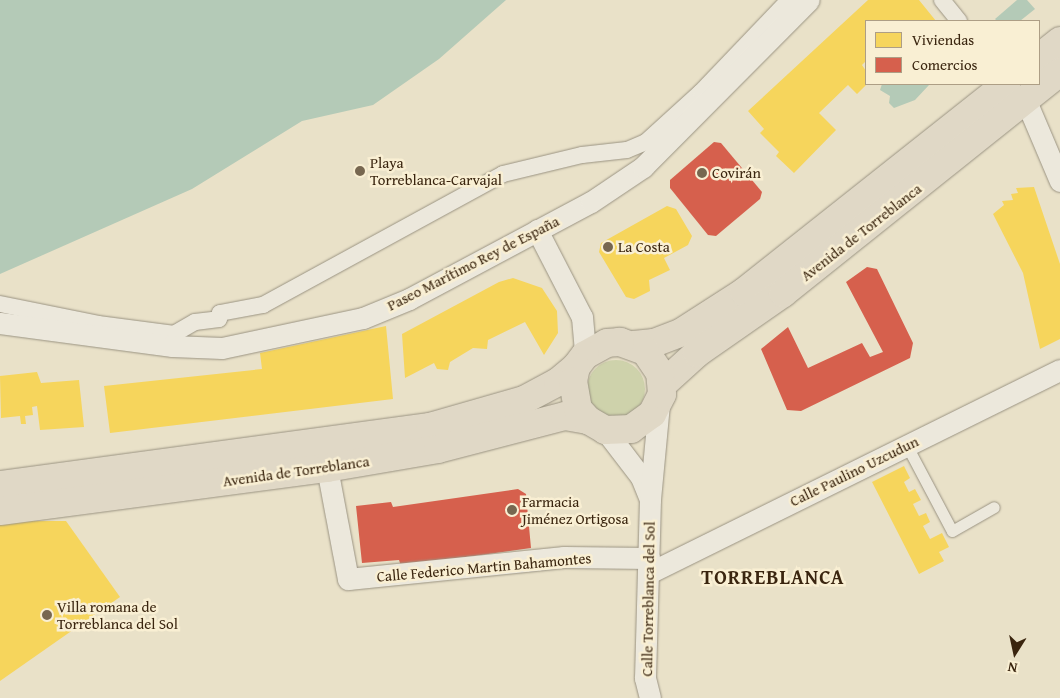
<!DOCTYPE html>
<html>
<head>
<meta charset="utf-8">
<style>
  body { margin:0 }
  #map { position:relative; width:1060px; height:698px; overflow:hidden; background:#e9e1c8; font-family:"Gentium Book Plus",serif }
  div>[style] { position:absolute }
  .green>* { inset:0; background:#ced2ab }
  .round { border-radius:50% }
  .water>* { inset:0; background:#b4cab7 }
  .homes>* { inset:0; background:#f6d55c }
  .shops>* { inset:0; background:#d6604d }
  .roads { filter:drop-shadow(0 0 1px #9a9382) drop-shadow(0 0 1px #9a9382) }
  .service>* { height:11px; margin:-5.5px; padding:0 5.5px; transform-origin:5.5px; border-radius:5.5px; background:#ece8dc }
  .pedestrian>* { height:16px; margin:-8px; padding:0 8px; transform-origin:8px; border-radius:8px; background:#ece8dc }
  .minor>* { height:21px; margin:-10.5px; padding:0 10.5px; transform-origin:10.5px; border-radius:10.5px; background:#ece8dc }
  .primary>* { height:28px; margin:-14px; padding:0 14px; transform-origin:14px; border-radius:14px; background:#e0d8c6 }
  .dots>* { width:14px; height:14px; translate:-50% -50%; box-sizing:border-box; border:2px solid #f9efd3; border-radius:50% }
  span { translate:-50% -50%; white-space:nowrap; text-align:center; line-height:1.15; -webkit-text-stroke:5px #f9efd3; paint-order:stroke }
  .poi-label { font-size:15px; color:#3a250f }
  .left { translate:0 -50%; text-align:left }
  .street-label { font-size:15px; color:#3a250f }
  .district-label { font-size:20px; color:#3a250f; font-weight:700; letter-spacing:1px }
  .legend { position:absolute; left:865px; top:20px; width:175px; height:65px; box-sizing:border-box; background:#f9efd3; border:1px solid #ad9e85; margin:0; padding:6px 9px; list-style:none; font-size:15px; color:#3a250f }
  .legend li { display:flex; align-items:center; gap:10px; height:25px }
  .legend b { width:25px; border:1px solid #ad9e85 }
  .north { position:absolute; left:990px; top:628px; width:50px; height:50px; -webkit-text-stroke:4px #f9efd3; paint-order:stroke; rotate:190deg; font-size:14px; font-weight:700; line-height:20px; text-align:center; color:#3a250f }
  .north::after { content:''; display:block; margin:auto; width:18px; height:22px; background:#3a250f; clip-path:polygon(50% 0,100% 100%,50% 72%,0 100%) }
</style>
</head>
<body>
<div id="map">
  <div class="green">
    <div class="round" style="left:587px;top:360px;width:58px;height:58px"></div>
  </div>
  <div class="water">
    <div style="clip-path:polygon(0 0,506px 0,439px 59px,373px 105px,302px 121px,192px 189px,0 274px)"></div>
    <div style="clip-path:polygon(1017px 0,1027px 0,1035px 9px,1020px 21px,997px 21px,995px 19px)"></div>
    <div style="clip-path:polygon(882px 84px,940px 84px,929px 85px,915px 100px,894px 108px,889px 103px,890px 96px,880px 90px)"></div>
  </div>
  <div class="homes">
    <div style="clip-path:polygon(868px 0,919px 0,936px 21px,866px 21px,866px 61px,862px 65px,866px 71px,866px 85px,857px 94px,848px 85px,819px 113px,836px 130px,794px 173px,776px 156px,779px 152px,760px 133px,764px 129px,748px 111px)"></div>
    <div style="clip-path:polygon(1034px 187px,1060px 264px,1060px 339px,1040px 349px,1023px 273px,993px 214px,1004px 205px,1002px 201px,1013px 200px,1011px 194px,1018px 193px,1016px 188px)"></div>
    <div style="clip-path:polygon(667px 206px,676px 209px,692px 236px,688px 245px,664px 258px,670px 270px,649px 280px,650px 291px,634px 299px,626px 297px,599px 252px,601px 243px)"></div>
    <div style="clip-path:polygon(513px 278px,542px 288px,557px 311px,558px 333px,544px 355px,525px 322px,488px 340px,487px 349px,473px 348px,450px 362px,448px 370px,437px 369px,434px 363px,405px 378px,402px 334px,499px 282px)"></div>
    <div style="clip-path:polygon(386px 326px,393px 399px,110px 433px,104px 386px,262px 369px,260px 353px)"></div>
    <div style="clip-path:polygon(37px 372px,41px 383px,79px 380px,84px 427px,40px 430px,37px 406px,32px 407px,33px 415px,25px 416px,26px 424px,21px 424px,20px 416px,1px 418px,0 376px)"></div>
    <div style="clip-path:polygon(904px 466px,910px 478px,904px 482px,909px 492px,915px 489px,921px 500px,913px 504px,919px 516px,926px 513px,930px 522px,923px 526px,930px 539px,942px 533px,949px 547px,939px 552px,944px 561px,919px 574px,872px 482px)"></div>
    <div style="clip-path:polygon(15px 521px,66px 521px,120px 597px,0 681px,0 524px)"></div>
  </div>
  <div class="shops">
    <div style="clip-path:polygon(714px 142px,721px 143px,762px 192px,760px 199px,716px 236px,708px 235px,670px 188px,670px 180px)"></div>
    <div style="clip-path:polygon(867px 267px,877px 269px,913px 343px,910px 358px,801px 411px,787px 410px,761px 349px,788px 327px,808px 368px,862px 343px,870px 357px,883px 352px,846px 282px)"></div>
    <div style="clip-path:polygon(518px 489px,526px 494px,531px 548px,401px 566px,399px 560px,362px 563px,356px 506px,391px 502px,393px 507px)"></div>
  </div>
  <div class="roads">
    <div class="service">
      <div style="left:907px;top:446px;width:96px;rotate:62.1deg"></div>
      <div style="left:952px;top:531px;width:48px;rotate:-29.7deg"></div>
    </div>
    <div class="pedestrian">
      <div style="left:942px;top:0;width:27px;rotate:51deg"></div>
      <div style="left:0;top:304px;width:100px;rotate:11.5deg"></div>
      <div style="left:98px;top:324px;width:77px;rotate:7.5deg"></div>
      <div style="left:174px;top:334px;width:24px;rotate:-30deg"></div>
      <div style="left:195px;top:322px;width:24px;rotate:-7deg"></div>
      <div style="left:219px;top:319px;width:6px;rotate:-81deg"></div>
      <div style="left:220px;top:313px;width:44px;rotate:-10.5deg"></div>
      <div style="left:263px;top:305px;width:273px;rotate:-28.6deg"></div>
      <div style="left:503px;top:174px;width:81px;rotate:-13.5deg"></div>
      <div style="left:582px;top:155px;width:45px;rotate:-6.3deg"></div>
      <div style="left:627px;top:150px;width:21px;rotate:-23deg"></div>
      <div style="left:646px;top:142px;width:74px;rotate:-42.3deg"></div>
      <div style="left:701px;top:92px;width:127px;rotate:-46.3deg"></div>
    </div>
    <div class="minor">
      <div style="left:1026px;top:101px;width:87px;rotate:67deg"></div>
      <div style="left:537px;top:230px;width:98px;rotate:62.7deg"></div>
      <div style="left:582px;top:317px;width:38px;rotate:85deg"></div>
      <div style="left:0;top:323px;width:174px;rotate:7.6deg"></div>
      <div style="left:172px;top:346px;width:50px;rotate:2.3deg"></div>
      <div style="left:222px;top:348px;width:144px;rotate:-12deg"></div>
      <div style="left:363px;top:318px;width:50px;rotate:-22.4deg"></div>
      <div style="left:409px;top:299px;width:206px;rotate:-28.1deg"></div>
      <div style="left:591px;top:202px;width:63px;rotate:-33.9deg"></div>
      <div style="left:643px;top:167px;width:235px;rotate:-45.2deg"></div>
      <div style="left:605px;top:430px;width:59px;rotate:52.5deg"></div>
      <div style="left:641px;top:477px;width:24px;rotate:68deg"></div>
      <div style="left:327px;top:468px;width:113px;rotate:79.3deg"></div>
      <div style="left:348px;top:579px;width:217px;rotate:-5.8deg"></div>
      <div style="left:564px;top:557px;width:85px;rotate:0.7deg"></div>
      <div style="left:649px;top:573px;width:458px;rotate:-26.3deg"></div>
      <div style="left:650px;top:698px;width:21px;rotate:-104deg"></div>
      <div style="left:645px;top:678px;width:179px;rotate:-88.4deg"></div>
      <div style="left:650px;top:499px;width:96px;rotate:-84.6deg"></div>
    </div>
    <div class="primary">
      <div style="left:1039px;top:58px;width:27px;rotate:-39deg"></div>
      <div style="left:634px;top:345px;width:20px;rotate:-6deg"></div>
      <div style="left:654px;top:343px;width:30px;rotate:-21deg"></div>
      <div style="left:682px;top:332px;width:74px;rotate:-32.8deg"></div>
      <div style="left:744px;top:292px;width:335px;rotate:-38.4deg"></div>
      <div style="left:662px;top:385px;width:47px;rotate:-42.4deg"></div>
      <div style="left:697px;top:353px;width:105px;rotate:-34.9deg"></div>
      <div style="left:783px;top:293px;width:354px;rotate:-38.6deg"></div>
      <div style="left:0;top:485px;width:434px;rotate:-7.7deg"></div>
      <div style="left:430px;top:427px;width:98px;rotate:-16deg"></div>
      <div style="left:524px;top:400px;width:38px;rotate:-28deg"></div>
      <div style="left:558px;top:382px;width:23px;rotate:-40deg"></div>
      <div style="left:0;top:511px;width:330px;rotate:-7.5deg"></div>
      <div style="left:327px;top:468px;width:113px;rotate:-9.7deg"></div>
      <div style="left:438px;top:449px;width:131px;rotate:-14.6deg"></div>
      <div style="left:565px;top:416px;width:23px;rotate:10deg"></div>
      <div style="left:588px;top:420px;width:20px;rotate:30deg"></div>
      <div style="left:605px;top:430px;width:26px;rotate:-2deg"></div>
      <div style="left:631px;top:429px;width:26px;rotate:-36deg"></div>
      <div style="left:652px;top:414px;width:22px;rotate:-63deg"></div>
      <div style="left:662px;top:394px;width:21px;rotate:-95deg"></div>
      <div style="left:660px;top:373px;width:27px;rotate:-124deg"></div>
      <div style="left:645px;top:351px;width:27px;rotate:-160deg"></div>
      <div style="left:620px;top:342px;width:13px;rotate:176deg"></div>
      <div style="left:607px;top:343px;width:25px;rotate:151deg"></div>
      <div style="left:585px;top:355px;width:15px;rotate:127deg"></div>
      <div style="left:576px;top:367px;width:14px;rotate:102deg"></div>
      <div style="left:573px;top:381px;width:28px;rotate:80deg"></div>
      <div style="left:578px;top:409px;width:15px;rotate:48deg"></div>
    </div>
  </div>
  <div class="dots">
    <div style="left:360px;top:171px;background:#776750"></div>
    <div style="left:702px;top:173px;background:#776750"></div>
    <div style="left:608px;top:247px;background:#776750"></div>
    <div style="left:512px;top:510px;background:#776750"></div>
    <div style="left:47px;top:615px;background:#776750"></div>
  </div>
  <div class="poi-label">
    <span class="left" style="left:370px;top:171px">Playa<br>Torreblanca-Carvajal</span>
    <span class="left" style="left:712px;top:173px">Covirán</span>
    <span class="left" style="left:618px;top:247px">La Costa</span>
    <span class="left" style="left:522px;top:510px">Farmacia<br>Jiménez Ortigosa</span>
    <span class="left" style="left:57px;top:615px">Villa romana de<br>Torreblanca del Sol</span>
  </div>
  <div class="street-label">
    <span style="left:861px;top:232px;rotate:-38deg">Avenida de Torreblanca</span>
    <span style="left:473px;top:263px;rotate:-27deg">Paseo Marítimo Rey de España</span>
    <span style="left:296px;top:471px;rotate:-8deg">Avenida de Torreblanca</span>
    <span style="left:854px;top:471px;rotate:-26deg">Calle Paulino Uzcudun</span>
    <span style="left:484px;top:567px;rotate:-5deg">Calle Federico Martin Bahamontes</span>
    <span style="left:648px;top:599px;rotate:-89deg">Calle Torreblanca del Sol</span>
  </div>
  <div class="district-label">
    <span style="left:773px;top:576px">TORREBLANCA</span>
  </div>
  <ul class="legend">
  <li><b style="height:14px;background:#f6d55c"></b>Viviendas</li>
  <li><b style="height:14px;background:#d6604d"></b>Comercios</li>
  </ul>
  <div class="north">N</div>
</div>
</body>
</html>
